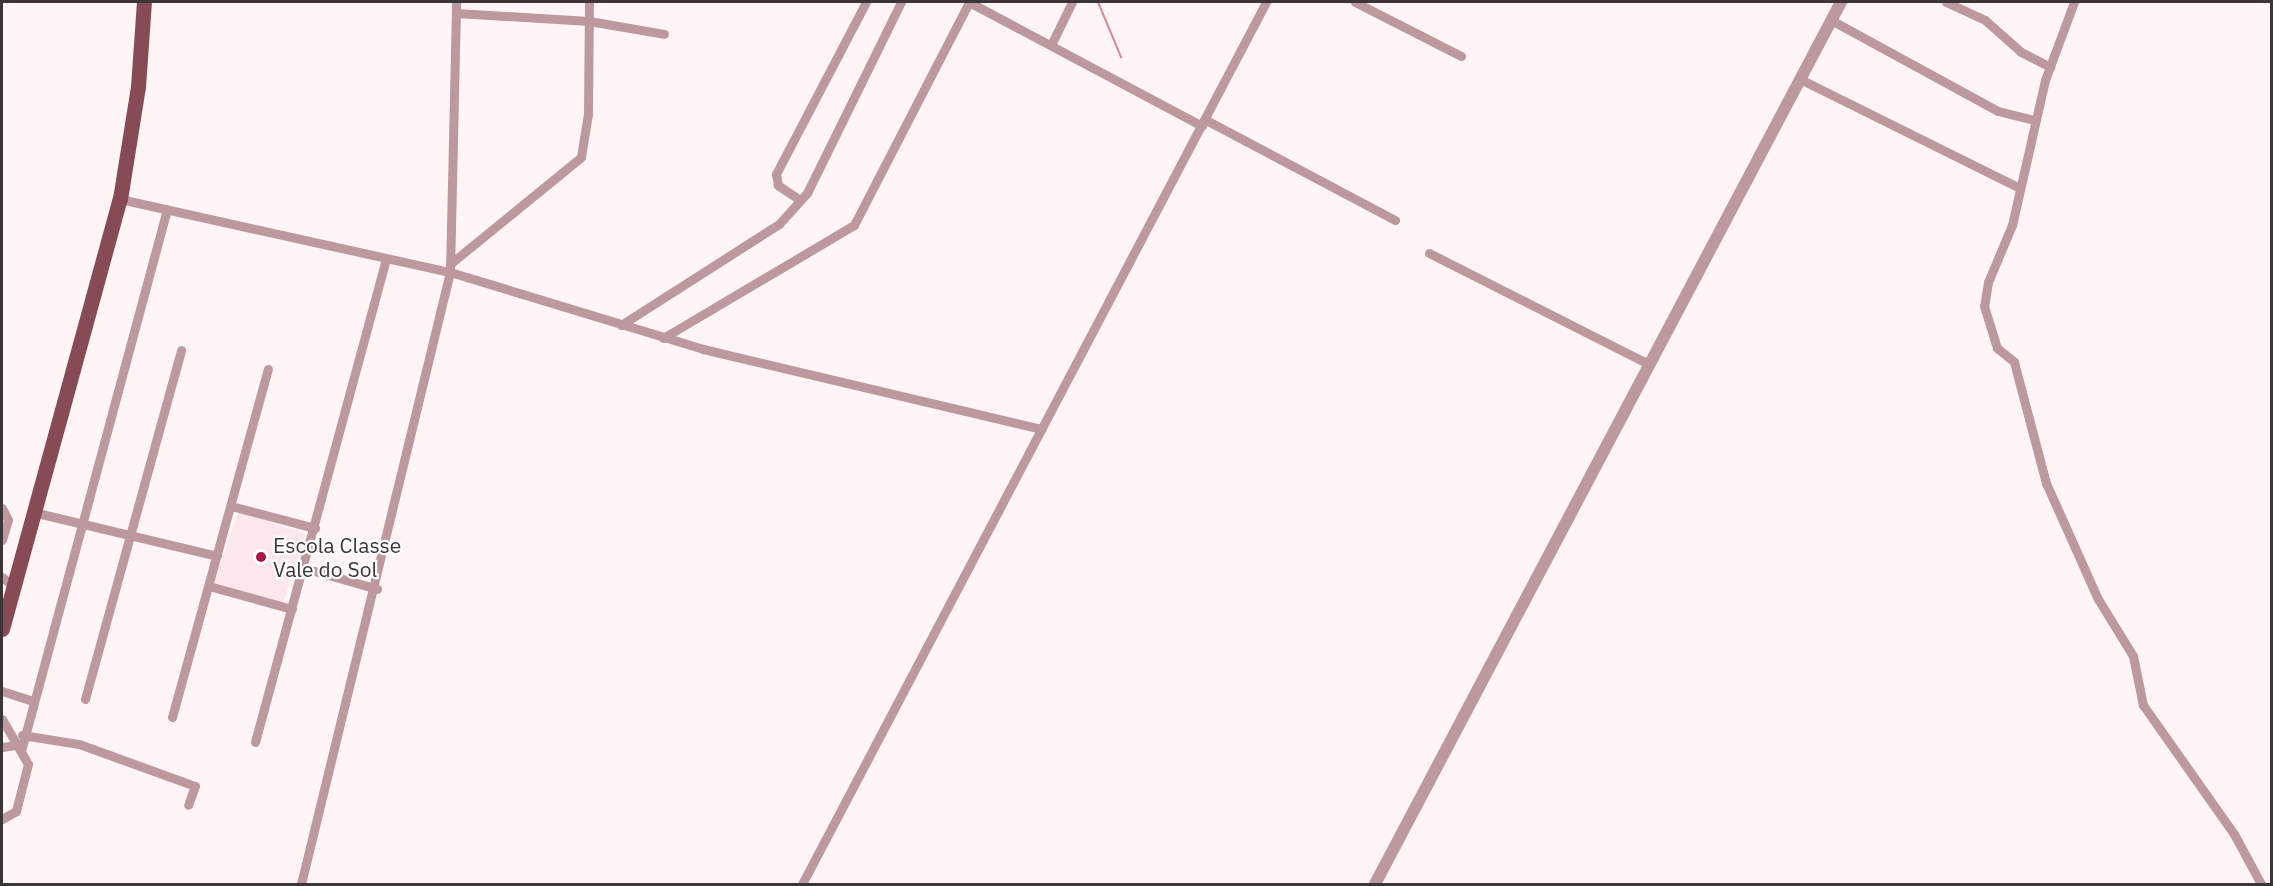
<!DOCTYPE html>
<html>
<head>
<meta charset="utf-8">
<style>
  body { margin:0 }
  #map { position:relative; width:2273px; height:886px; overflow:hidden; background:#fff5f6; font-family:"IBM Plex Sans",sans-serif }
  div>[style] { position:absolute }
  .built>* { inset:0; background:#fce8ea; transform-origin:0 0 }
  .stream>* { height:2px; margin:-1px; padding:0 1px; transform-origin:1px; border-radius:1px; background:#d78996 }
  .minor>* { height:9px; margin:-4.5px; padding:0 4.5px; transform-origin:4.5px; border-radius:4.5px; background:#bd999e }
  .tertiary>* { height:12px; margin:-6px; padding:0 6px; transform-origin:6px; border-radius:6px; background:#bd999e }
  .primary>* { height:15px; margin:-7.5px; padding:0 7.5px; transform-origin:7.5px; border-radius:7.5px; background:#874b56 }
  .dots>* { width:16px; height:16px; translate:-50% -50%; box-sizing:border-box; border:3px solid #fff; border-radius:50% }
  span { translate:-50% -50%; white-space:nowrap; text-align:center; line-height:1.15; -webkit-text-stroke:4.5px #fff; paint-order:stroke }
  .poi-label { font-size:21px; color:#3b3536 }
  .left { translate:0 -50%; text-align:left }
  .frame { position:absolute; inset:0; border:3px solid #3b3536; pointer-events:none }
</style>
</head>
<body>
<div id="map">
  <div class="built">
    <div style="left:238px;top:512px;width:71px;height:74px;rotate:18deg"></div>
  </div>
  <div class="stream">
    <div style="left:1098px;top:2px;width:60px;rotate:67.3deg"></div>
  </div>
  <div class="minor">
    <div style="left:969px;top:2px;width:264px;rotate:28deg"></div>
    <div style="left:1355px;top:2px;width:119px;rotate:27deg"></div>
    <div style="left:1946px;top:2px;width:43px;rotate:24.8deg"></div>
    <div style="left:1985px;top:20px;width:48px;rotate:41.6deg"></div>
    <div style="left:2021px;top:52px;width:33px;rotate:27deg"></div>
    <div style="left:2074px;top:2px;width:83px;rotate:110.4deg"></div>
    <div style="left:2045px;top:80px;width:149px;rotate:102.8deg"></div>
    <div style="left:2012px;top:225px;width:62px;rotate:112.8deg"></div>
    <div style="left:1988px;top:282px;width:24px;rotate:99deg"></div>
    <div style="left:1984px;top:306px;width:44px;rotate:72.8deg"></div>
    <div style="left:1997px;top:348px;width:22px;rotate:39deg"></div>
    <div style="left:2014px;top:362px;width:125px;rotate:75.2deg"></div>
    <div style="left:2046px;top:483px;width:127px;rotate:65.9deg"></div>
    <div style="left:2098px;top:599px;width:67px;rotate:58.4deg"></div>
    <div style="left:2133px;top:656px;width:50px;rotate:78.5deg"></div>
    <div style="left:2143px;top:705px;width:158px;rotate:54.8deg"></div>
    <div style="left:2234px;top:834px;width:57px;rotate:61.6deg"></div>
    <div style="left:456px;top:13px;width:133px;rotate:3.4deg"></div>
    <div style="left:589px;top:21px;width:76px;rotate:9.8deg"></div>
    <div style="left:1831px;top:20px;width:190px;rotate:28.6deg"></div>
    <div style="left:1998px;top:111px;width:38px;rotate:14deg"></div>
    <div style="left:1051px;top:45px;width:48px;rotate:-64deg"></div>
    <div style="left:1800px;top:79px;width:243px;rotate:26.4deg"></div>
    <div style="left:1206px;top:120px;width:214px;rotate:27.9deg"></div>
    <div style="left:120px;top:199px;width:338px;rotate:12.5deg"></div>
    <div style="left:450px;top:272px;width:264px;rotate:16.9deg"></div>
    <div style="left:703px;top:349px;width:348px;rotate:13.3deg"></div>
    <div style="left:800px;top:200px;width:27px;rotate:-146deg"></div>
    <div style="left:778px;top:185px;width:11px;rotate:-100deg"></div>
    <div style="left:776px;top:174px;width:194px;rotate:-62.4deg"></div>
    <div style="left:1429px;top:253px;width:246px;rotate:26.8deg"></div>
    <div style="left:450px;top:264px;width:169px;rotate:-39.2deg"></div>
    <div style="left:581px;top:157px;width:44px;rotate:-80.8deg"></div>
    <div style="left:588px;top:114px;width:112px;rotate:-89.5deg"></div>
    <div style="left:621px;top:325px;width:188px;rotate:-32.6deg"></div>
    <div style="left:779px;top:224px;width:42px;rotate:-47.9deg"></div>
    <div style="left:807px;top:193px;width:213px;rotate:-63.8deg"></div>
    <div style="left:663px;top:338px;width:222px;rotate:-30.6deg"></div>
    <div style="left:854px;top:225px;width:251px;rotate:-62.7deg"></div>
    <div style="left:231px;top:506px;width:87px;rotate:14.7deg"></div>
    <div style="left:2px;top:508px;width:13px;rotate:63deg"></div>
    <div style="left:8px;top:520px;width:21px;rotate:107deg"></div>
    <div style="left:33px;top:512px;width:189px;rotate:13.4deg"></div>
    <div style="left:304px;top:568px;width:76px;rotate:16deg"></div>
    <div style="left:2px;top:577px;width:14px;rotate:39deg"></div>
    <div style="left:209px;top:586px;width:86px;rotate:15.5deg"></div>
    <div style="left:2px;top:691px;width:32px;rotate:18deg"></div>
    <div style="left:85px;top:699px;width:362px;rotate:-74.6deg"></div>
    <div style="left:172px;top:717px;width:361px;rotate:-74.6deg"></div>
    <div style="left:2px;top:719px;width:52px;rotate:60deg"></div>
    <div style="left:28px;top:764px;width:49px;rotate:104.3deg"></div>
    <div style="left:16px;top:811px;width:16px;rotate:150deg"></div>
    <div style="left:22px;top:735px;width:58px;rotate:9deg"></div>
    <div style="left:79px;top:744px;width:123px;rotate:19.9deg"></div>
    <div style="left:195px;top:786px;width:20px;rotate:110deg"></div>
    <div style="left:255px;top:742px;width:500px;rotate:-74.83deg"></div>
    <div style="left:2px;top:747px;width:15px;rotate:-8deg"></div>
    <div style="left:21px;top:751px;width:561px;rotate:-74.92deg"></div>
    <div style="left:301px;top:884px;width:630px;rotate:-76.32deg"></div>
    <div style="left:450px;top:272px;width:270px;rotate:-88.7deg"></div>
    <div style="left:802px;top:884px;width:997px;rotate:-62.25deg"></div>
  </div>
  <div class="tertiary">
    <div style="left:1375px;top:884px;width:998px;rotate:-62.15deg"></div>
  </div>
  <div class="primary">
    <div style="left:2px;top:629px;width:446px;rotate:-74.7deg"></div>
    <div style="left:120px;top:199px;width:113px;rotate:-80.9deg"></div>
    <div style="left:138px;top:87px;width:85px;rotate:-86deg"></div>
  </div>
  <div class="dots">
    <div style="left:261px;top:557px;background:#aa1648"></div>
  </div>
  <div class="poi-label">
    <span class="left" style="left:273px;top:557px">Escola Classe<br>Vale do Sol</span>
  </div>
  <div class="frame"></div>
</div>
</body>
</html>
